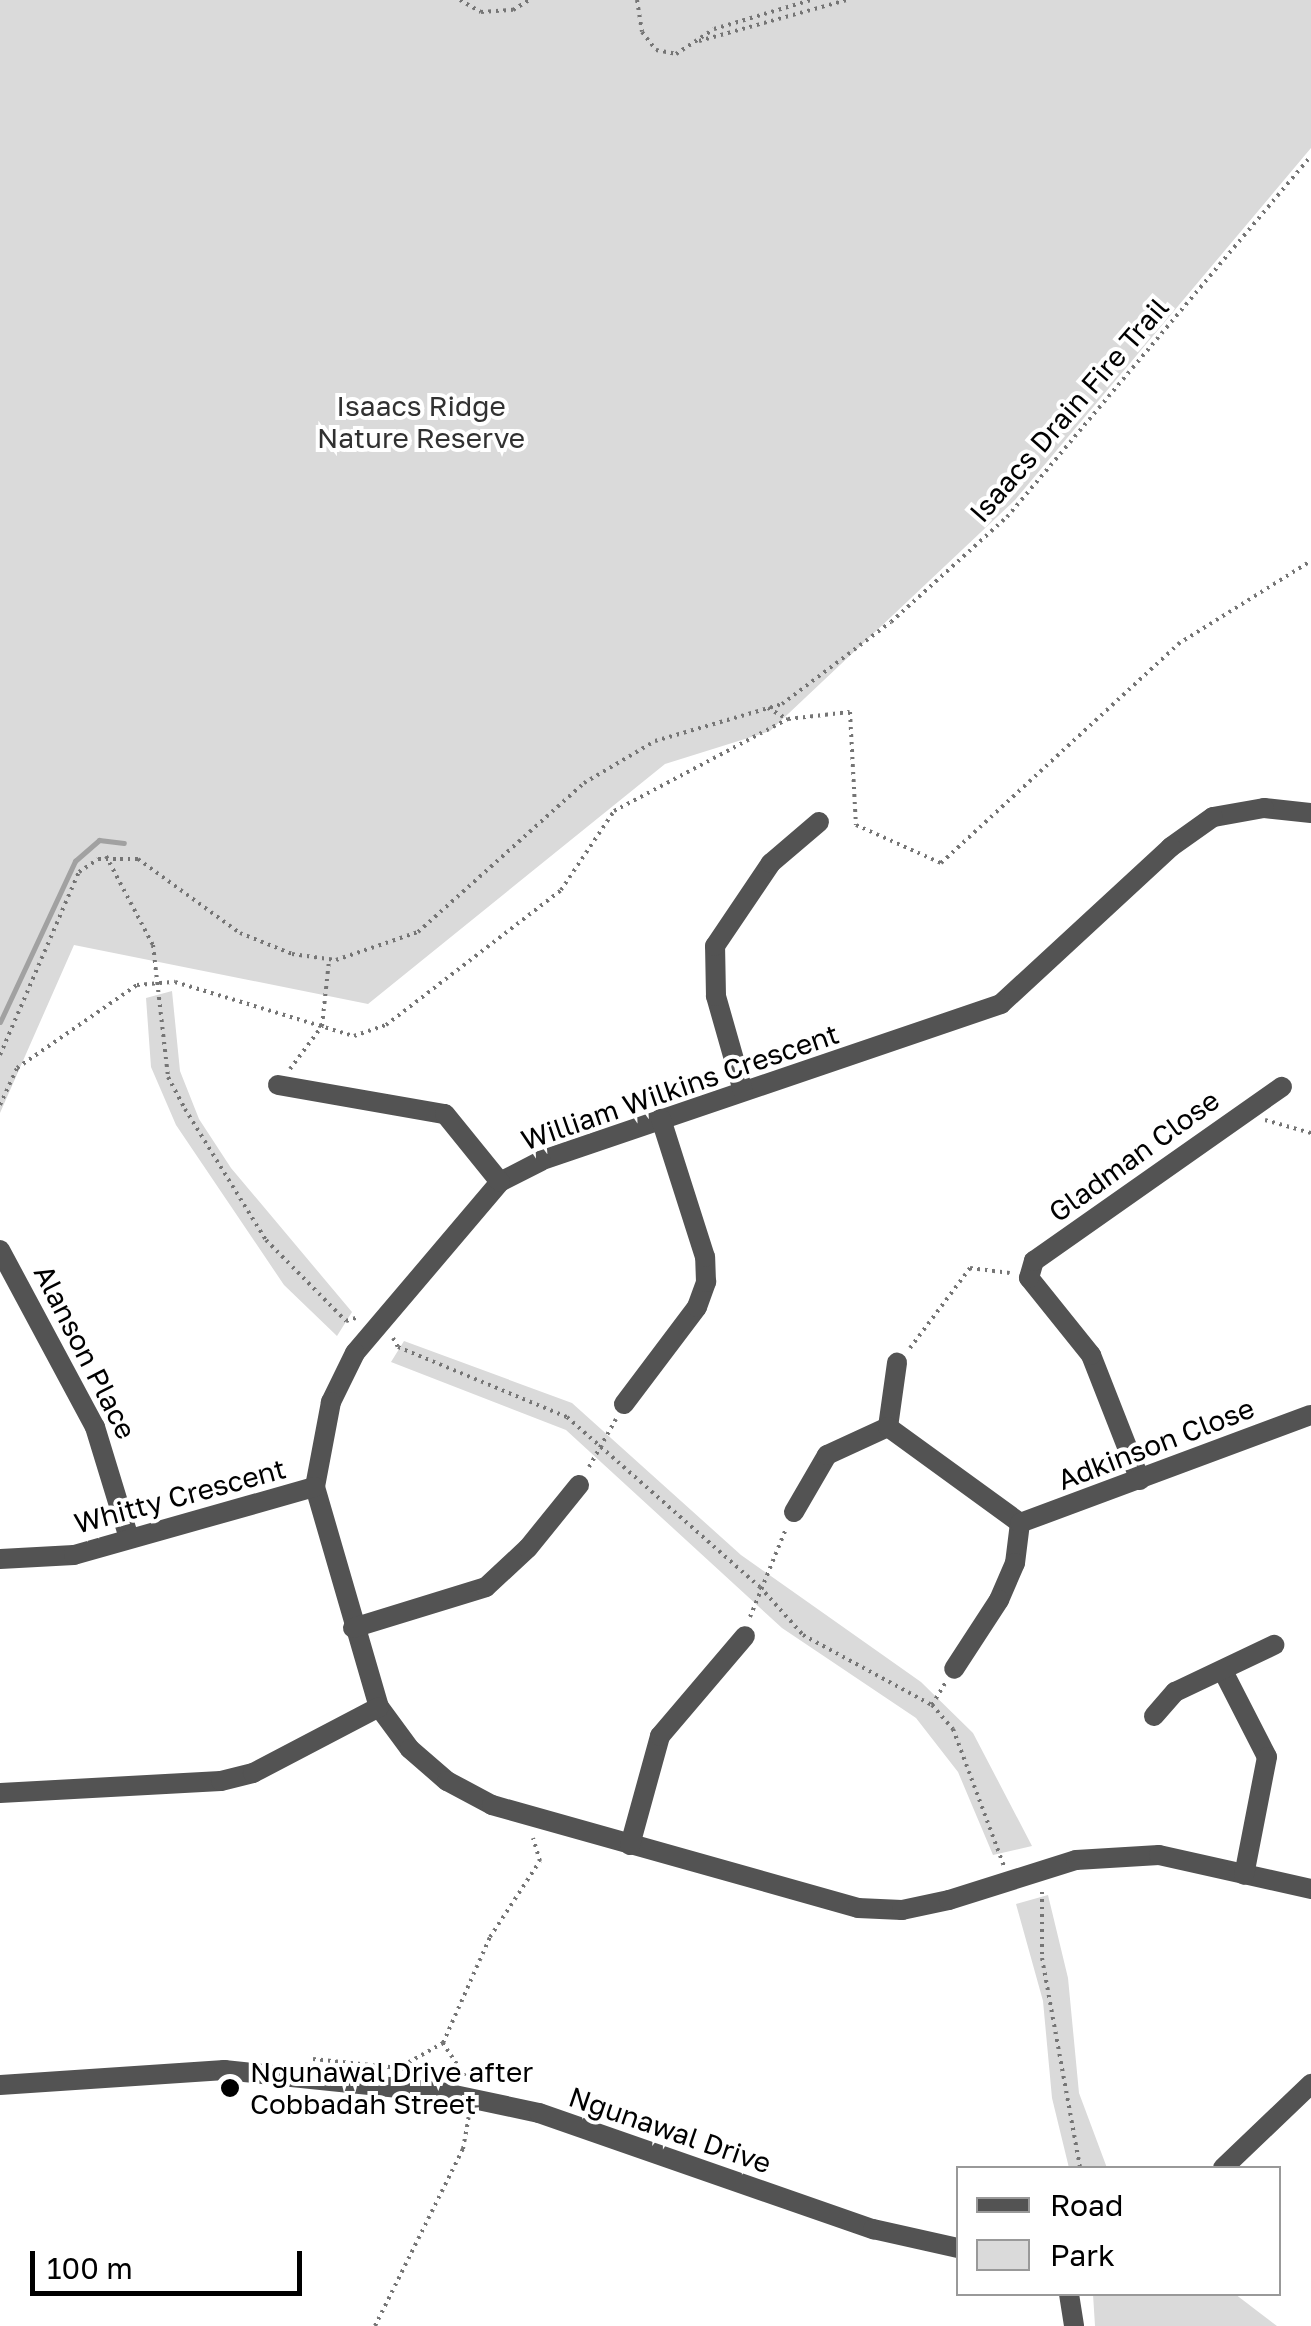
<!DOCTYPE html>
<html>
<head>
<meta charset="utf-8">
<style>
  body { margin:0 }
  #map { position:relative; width:1311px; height:2326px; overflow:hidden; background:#fff; font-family:"Golos Text",sans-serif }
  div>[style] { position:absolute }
  .green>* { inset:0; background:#dadada }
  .stream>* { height:5px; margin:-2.5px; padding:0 2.5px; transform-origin:2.5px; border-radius:2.5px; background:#a1a1a1 }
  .path>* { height:4px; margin-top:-2px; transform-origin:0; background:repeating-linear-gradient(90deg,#757575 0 2.5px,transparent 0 7.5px) }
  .minor>* { height:20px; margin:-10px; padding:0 10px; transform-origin:10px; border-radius:10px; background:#535353 }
  .tertiary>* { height:20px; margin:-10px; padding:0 10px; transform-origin:10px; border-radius:10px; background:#535353 }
  .dots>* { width:28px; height:28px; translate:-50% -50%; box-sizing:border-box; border:5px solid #fff; border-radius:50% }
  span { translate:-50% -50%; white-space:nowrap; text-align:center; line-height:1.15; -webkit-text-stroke:8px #fff; paint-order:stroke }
  .park-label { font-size:28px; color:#313131 }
  .street-label { font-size:28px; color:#000 }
  .poi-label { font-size:28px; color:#000 }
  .left { translate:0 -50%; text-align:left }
  .legend { position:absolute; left:956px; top:2166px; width:325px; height:130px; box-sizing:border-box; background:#fff; border:2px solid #999; margin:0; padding:12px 18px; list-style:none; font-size:30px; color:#000 }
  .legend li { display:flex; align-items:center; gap:20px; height:50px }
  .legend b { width:50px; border:2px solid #999 }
  .scale { position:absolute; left:30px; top:2251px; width:272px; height:45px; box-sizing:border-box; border:5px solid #000; border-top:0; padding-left:12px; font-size:30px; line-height:35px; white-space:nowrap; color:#000; -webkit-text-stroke:8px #fff; paint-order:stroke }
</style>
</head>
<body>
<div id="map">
  <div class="green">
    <div style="clip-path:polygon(0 0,1311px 0,1311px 148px,1015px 500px,770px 731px,665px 764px,368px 1004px,74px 945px,0 1113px)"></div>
    <div style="clip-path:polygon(172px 991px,180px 1071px,199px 1119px,231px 1168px,352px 1312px,337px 1336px,284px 1285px,176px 1125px,151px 1067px,146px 998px)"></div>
    <div style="clip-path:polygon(404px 1341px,572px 1403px,741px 1555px,921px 1682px,973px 1733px,1032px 1846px,993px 1855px,958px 1772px,916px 1718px,782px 1628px,566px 1430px,391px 1362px)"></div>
    <div style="clip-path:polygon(1048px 1895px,1068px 1978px,1079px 2093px,1107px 2168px,1069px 2168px,1052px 2098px,1043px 2001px,1016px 1904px)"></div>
    <div style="clip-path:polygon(1093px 2294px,1235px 2294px,1277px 2326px,1095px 2326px)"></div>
  </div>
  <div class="stream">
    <div style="left:0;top:1022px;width:178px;rotate:-65deg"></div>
    <div style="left:75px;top:861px;width:32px;rotate:-41deg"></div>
    <div style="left:99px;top:840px;width:25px;rotate:7deg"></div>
  </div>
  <div class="path">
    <div style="left:460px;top:0;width:24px;rotate:30deg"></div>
    <div style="left:481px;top:12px;width:32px;rotate:-4deg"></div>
    <div style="left:513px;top:10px;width:19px;rotate:-32deg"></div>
    <div style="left:637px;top:0;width:32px;rotate:81deg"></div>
    <div style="left:642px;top:32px;width:23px;rotate:52deg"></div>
    <div style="left:656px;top:50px;width:20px;rotate:11deg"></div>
    <div style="left:676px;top:54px;width:45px;rotate:-33.3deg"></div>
    <div style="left:714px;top:29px;width:101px;rotate:-16.6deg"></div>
    <div style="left:699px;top:41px;width:154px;rotate:-15.5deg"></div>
    <div style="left:768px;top:708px;width:20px;rotate:30deg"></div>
    <div style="left:106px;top:856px;width:101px;rotate:62.2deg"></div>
    <div style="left:153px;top:945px;width:133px;rotate:83.5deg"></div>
    <div style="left:168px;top:1077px;width:36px;rotate:62deg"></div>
    <div style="left:185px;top:1109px;width:154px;rotate:58.3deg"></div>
    <div style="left:266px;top:1240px;width:114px;rotate:45.4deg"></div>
    <div style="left:346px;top:1321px;width:14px;rotate:-17deg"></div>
    <div style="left:0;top:1055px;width:199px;rotate:-66.7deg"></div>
    <div style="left:79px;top:872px;width:23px;rotate:-34deg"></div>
    <div style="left:98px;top:859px;width:40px"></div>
    <div style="left:138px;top:859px;width:126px;rotate:36deg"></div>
    <div style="left:240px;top:933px;width:56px;rotate:22deg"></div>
    <div style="left:292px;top:954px;width:44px;rotate:7.8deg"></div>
    <div style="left:336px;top:960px;width:87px;rotate:-18.9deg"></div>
    <div style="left:418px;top:932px;width:223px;rotate:-41.9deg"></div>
    <div style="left:584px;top:783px;width:82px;rotate:-30.6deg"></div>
    <div style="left:655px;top:741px;width:132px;rotate:-16.2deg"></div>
    <div style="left:782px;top:704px;width:136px;rotate:-37deg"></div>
    <div style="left:891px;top:622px;width:156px;rotate:-42.2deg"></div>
    <div style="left:1007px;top:517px;width:472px;rotate:-49.9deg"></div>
    <div style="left:290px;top:1069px;width:54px;rotate:-53.3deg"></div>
    <div style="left:322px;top:1026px;width:66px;rotate:-83.9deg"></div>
    <div style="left:0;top:1105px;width:41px;rotate:-65.3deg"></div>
    <div style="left:17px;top:1068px;width:146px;rotate:-34.7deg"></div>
    <div style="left:137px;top:985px;width:38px;rotate:-5deg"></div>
    <div style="left:175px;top:982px;width:187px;rotate:16.8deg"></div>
    <div style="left:354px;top:1036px;width:34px;rotate:-19deg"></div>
    <div style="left:386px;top:1025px;width:221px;rotate:-37.6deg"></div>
    <div style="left:561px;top:890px;width:95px;rotate:-56.1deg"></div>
    <div style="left:614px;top:811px;width:197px;rotate:-27.9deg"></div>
    <div style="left:788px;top:719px;width:62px;rotate:-6.4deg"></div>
    <div style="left:850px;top:712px;width:113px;rotate:87deg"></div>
    <div style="left:856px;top:825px;width:93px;rotate:24.1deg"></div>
    <div style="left:941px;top:863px;width:323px;rotate:-42.7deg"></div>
    <div style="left:1178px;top:644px;width:157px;rotate:-32deg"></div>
    <div style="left:1265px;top:1120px;width:48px;rotate:15.8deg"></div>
    <div style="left:393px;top:1338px;width:10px;rotate:61deg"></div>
    <div style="left:398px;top:1347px;width:183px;rotate:22.5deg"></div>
    <div style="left:567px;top:1417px;width:257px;rotate:41.4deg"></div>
    <div style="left:760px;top:1587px;width:64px;rotate:48.1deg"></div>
    <div style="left:803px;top:1635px;width:147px;rotate:28.5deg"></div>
    <div style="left:932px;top:1705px;width:32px;rotate:49deg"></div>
    <div style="left:953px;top:1729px;width:146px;rotate:69.6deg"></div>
    <div style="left:910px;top:1348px;width:100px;rotate:-53.1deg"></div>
    <div style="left:970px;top:1268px;width:40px;rotate:7.1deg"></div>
    <div style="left:589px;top:1467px;width:55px;rotate:-60.6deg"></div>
    <div style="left:750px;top:1617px;width:95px;rotate:-67.8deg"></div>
    <div style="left:932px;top:1705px;width:26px;rotate:-59deg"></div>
    <div style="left:1042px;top:1892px;width:66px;rotate:90deg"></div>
    <div style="left:1042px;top:1958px;width:213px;rotate:79.7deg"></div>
    <div style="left:313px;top:2059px;width:106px;rotate:6deg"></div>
    <div style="left:402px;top:2066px;width:47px;rotate:-29.3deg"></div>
    <div style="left:465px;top:2076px;width:40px;rotate:-124deg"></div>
    <div style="left:443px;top:2043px;width:116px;rotate:-66.1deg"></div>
    <div style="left:490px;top:1937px;width:91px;rotate:-56.7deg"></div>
    <div style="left:540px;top:1861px;width:24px;rotate:-107deg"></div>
    <div style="left:375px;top:2326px;width:198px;rotate:-63.6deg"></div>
    <div style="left:463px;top:2149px;width:35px;rotate:-80deg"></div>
  </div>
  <div class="minor">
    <div style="left:1311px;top:813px;width:47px;rotate:-173.9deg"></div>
    <div style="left:1264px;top:808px;width:52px;rotate:170deg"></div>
    <div style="left:1213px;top:817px;width:52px;rotate:144.5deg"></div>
    <div style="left:1171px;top:847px;width:231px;rotate:137.3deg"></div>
    <div style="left:1001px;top:1004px;width:486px;rotate:161.2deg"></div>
    <div style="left:541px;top:1161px;width:46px;rotate:152.9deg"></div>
    <div style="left:500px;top:1182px;width:224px;rotate:130.3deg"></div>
    <div style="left:355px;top:1353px;width:55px;rotate:116.1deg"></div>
    <div style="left:331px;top:1402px;width:86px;rotate:100.7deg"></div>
    <div style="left:315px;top:1487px;width:229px;rotate:73.8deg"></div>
    <div style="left:379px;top:1707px;width:52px;rotate:53.6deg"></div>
    <div style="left:410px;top:1749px;width:49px;rotate:40.9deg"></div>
    <div style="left:447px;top:1781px;width:51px;rotate:28.1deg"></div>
    <div style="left:492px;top:1805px;width:380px;rotate:15.7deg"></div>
    <div style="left:858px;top:1908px;width:44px;rotate:2.6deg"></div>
    <div style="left:902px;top:1910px;width:48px;rotate:-12deg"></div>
    <div style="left:949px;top:1900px;width:133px;rotate:-17.5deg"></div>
    <div style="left:1076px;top:1860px;width:83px;rotate:-3.4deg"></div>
    <div style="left:1159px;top:1855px;width:156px;rotate:12.6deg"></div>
    <div style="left:278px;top:1085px;width:169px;rotate:9.9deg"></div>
    <div style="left:445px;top:1114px;width:87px;rotate:51deg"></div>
    <div style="left:743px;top:1091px;width:99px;rotate:-105.9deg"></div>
    <div style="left:716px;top:996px;width:50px;rotate:-91.1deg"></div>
    <div style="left:715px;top:946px;width:100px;rotate:-56deg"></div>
    <div style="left:771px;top:863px;width:63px;rotate:-40.5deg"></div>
    <div style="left:0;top:1250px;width:201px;rotate:61.8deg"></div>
    <div style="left:95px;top:1427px;width:116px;rotate:73deg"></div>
    <div style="left:624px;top:1404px;width:121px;rotate:-53deg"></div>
    <div style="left:697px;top:1307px;width:27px;rotate:-70deg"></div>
    <div style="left:706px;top:1282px;width:25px;rotate:-92deg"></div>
    <div style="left:705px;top:1257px;width:145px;rotate:-107.7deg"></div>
    <div style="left:888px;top:1427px;width:65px;rotate:-82deg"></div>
    <div style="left:1140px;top:1480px;width:134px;rotate:-111.4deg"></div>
    <div style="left:1091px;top:1355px;width:99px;rotate:-128.8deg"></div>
    <div style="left:1029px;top:1278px;width:18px;rotate:-74deg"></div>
    <div style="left:1034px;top:1261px;width:303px;rotate:-35.1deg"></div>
    <div style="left:794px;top:1512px;width:66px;rotate:-59.9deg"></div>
    <div style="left:827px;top:1455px;width:67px;rotate:-24.7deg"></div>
    <div style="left:888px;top:1427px;width:163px;rotate:36deg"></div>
    <div style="left:1020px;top:1523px;width:40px;rotate:97.1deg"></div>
    <div style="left:1015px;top:1563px;width:40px;rotate:113.4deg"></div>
    <div style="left:999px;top:1600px;width:82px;rotate:123.1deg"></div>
    <div style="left:1020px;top:1523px;width:310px;rotate:-20.4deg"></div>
    <div style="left:0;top:1559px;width:74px;rotate:-3.1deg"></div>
    <div style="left:74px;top:1555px;width:250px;rotate:-15.8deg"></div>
    <div style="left:353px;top:1628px;width:139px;rotate:-17.1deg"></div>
    <div style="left:486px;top:1587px;width:57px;rotate:-42.9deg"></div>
    <div style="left:528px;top:1548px;width:81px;rotate:-51deg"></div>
    <div style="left:1224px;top:1673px;width:94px;rotate:62.9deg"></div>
    <div style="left:1267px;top:1757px;width:120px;rotate:101deg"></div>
    <div style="left:1154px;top:1716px;width:32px;rotate:-49deg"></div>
    <div style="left:1175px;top:1692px;width:110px;rotate:-25.4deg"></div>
    <div style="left:0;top:1793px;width:221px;rotate:-3.1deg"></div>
    <div style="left:221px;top:1781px;width:33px;rotate:-14deg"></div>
    <div style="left:253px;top:1773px;width:142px;rotate:-27.6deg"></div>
    <div style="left:630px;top:1845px;width:113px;rotate:-74.6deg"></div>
    <div style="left:660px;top:1736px;width:131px;rotate:-49.6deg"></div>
    <div style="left:1069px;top:2294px;width:32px;rotate:81deg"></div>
  </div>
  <div class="tertiary">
    <div style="left:0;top:2085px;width:225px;rotate:-3.8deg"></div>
    <div style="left:224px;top:2070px;width:222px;rotate:5.9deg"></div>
    <div style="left:445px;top:2093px;width:96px;rotate:12deg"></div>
    <div style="left:539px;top:2113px;width:354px;rotate:19.2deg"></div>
    <div style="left:873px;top:2229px;width:87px;rotate:12.6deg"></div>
    <div style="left:1223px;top:2168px;width:122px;rotate:-43.7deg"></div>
  </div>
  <div class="dots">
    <div style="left:230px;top:2088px;background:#000"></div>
  </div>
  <div class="park-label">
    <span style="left:421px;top:422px">Isaacs Ridge<br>Nature Reserve</span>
  </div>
  <div class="street-label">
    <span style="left:1069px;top:410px;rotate:-49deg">Isaacs Drain Fire Trail</span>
    <span style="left:680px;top:1087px;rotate:-19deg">William Wilkins Crescent</span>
    <span style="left:1134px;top:1156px;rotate:-36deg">Gladman Close</span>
    <span style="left:85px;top:1352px;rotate:63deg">Alanson Place</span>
    <span style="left:1156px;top:1444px;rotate:-21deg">Adkinson Close</span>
    <span style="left:180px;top:1496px;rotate:-15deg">Whitty Crescent</span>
    <span style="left:670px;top:2130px;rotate:19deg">Ngunawal Drive</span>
  </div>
  <div class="poi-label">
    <span class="left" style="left:250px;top:2088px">Ngunawal Drive after<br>Cobbadah Street</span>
  </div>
  <ul class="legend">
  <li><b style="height:12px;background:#535353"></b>Road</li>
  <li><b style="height:28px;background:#dadada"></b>Park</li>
  </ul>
  <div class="scale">100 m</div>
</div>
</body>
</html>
